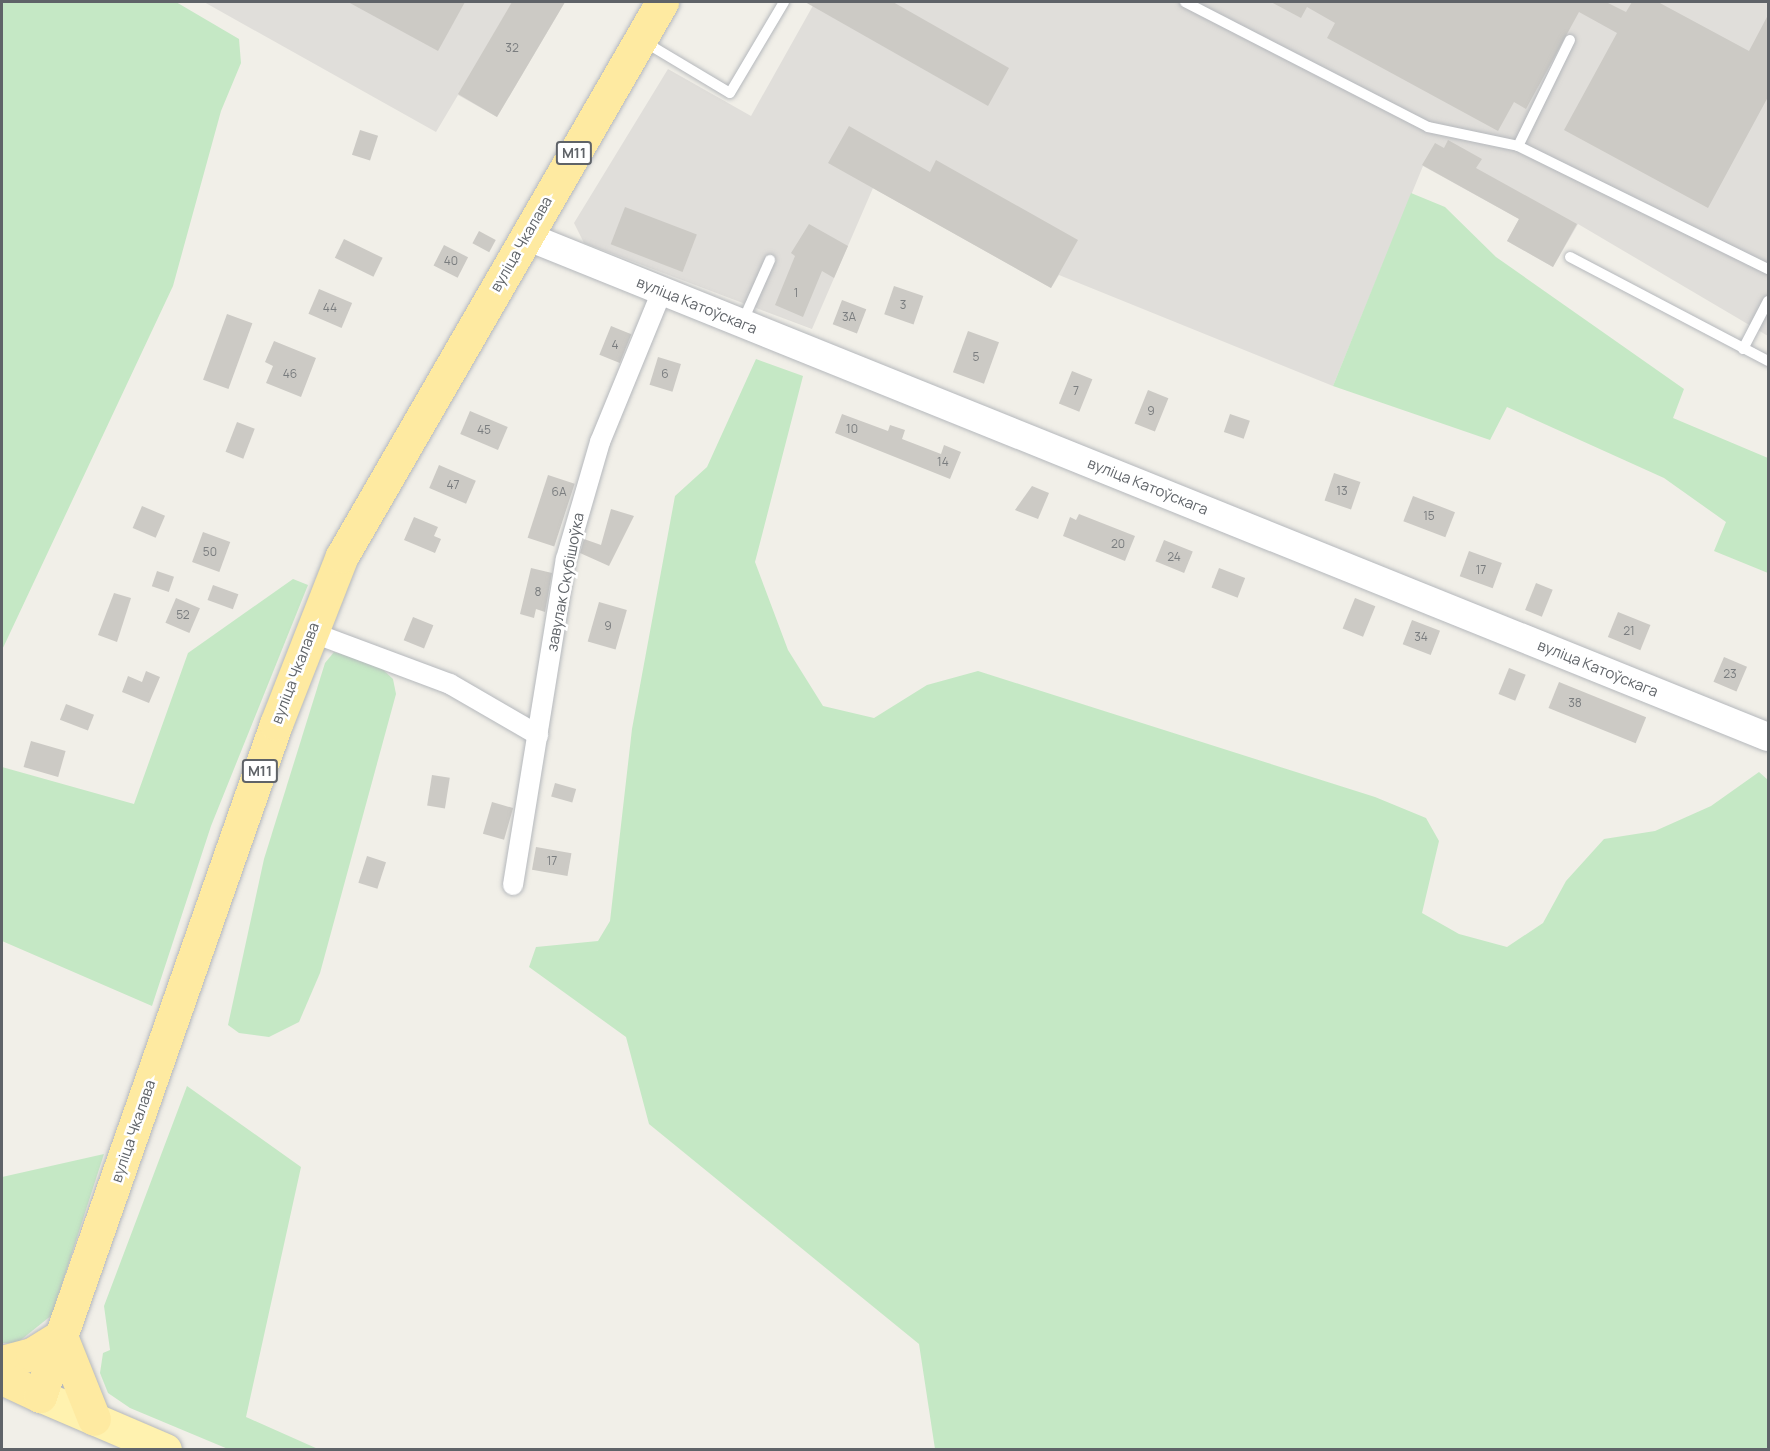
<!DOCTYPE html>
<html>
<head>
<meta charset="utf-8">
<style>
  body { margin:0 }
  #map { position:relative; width:1770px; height:1451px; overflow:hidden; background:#f1efe8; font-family:Manrope,sans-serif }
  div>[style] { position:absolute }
  .industrial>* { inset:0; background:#e0deda }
  .green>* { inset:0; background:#c5e8c5 }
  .building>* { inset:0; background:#cccac5; transform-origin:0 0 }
  .roads { filter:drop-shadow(0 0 2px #b5b8bc) drop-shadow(0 0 2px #b5b8bc) }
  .service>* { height:10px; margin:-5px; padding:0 5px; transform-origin:5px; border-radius:5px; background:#fff }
  .minor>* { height:20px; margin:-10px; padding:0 10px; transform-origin:10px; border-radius:10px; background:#fff }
  .secondary>* { height:28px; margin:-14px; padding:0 14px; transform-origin:14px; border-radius:14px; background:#fff }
  .primary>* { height:32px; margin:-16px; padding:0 16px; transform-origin:16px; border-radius:16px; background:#fff2af }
  .trunk>* { height:33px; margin:-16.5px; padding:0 16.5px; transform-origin:16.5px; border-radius:16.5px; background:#feeaa1 }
  span { translate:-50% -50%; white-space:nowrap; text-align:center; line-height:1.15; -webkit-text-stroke:5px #fff; paint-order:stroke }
  .number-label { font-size:12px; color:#7a7d7f }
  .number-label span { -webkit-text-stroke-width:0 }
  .shield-label span { padding:2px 4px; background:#fff; border:2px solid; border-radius:4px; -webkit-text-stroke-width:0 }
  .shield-label { font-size:14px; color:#5f6368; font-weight:700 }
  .street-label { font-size:15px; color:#5f6368 }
  .frame { position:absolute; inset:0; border:3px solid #5f6368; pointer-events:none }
</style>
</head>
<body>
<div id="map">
  <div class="industrial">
    <div style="clip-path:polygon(204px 2px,565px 2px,497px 117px,458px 95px,436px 132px)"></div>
    <div style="clip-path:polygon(815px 2px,1768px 2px,1768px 336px,1578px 224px,1553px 267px,1507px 241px,1519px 219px,1423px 166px,1333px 386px,1059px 275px,1051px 288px,873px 188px,812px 329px,584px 243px,574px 223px,668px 69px,751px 116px)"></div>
  </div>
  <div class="green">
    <div style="clip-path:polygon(2px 2px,176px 2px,239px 39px,241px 63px,221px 111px,173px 286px,2px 650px)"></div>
    <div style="clip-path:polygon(1411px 193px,1445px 207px,1496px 257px,1684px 389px,1673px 418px,1768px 458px,1768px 573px,1714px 551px,1726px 522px,1664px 478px,1507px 407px,1490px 440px,1333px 386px)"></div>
    <div style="clip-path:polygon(756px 359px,803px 376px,755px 562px,788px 650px,823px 706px,874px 718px,927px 685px,978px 671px,1375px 797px,1426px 818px,1439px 841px,1422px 913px,1459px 934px,1507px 947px,1543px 923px,1566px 881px,1604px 839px,1655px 831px,1711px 806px,1759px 772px,1768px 780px,1768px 1449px,935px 1449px,919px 1344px,649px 1124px,626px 1037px,529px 967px,536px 947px,598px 941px,610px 921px,632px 729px,675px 496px,707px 467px)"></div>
    <div style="clip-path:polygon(293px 579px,308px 585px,211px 826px,152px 1006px,2px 941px,2px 767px,134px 804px,188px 653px)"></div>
    <div style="clip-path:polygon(334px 652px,378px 665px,393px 679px,396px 694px,320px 973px,299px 1022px,269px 1037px,239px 1033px,228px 1025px,264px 859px,325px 663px)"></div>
    <div style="clip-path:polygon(187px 1086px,301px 1167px,246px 1417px,318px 1449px,228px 1449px,130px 1408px,108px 1393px,100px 1373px,103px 1353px,110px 1350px,104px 1306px)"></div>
    <div style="clip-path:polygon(104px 1154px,52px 1315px,17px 1343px,2px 1343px,2px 1177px)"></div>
  </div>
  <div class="building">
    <div style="clip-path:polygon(348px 2px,465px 2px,438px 51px)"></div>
    <div style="clip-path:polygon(512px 2px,565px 2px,497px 117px,458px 94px)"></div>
    <div style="clip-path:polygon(805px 2px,893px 2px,1009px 68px,988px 106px)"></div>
    <div style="clip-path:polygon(1271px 2px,1606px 2px,1626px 12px,1632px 2px,1658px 2px,1749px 51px,1768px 15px,1768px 97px,1708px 208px,1564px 130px,1617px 33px,1579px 12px,1526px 109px,1514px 102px,1498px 131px,1327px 38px,1335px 23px,1307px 7px,1301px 18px)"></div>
    <div style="clip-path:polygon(849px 126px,930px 172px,936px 160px,1078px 240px,1051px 288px,828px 163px)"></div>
    <div style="left:360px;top:130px;width:19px;height:26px;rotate:18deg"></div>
    <div style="clip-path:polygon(1448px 140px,1482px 159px,1476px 168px,1577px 224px,1553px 267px,1507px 241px,1519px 219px,1422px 165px,1435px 143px,1444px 148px)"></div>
    <div style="left:625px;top:207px;width:77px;height:40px;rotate:21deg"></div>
    <div style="clip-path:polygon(809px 224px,848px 246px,834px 278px,822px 271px,803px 317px,775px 305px,795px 256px,791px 253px)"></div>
    <div style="left:479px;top:231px;width:19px;height:14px;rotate:28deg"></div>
    <div style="left:344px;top:239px;width:43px;height:21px;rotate:26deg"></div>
    <div style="left:444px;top:245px;width:27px;height:23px;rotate:27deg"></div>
    <div style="left:894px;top:286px;width:31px;height:30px;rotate:19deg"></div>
    <div style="left:319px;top:289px;width:36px;height:27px;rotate:23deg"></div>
    <div style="left:842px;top:300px;width:26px;height:26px;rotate:21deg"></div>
    <div style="left:227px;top:314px;width:27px;height:70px;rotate:20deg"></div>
    <div style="left:611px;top:326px;width:22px;height:31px;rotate:22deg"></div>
    <div style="left:968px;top:331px;width:33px;height:44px;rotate:20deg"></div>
    <div style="clip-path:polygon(274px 341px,316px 358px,301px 397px,266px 383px,273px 366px,265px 362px)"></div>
    <div style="left:658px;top:357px;width:24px;height:29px;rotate:17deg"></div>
    <div style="left:1072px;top:371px;width:22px;height:35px;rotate:22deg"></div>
    <div style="left:1148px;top:390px;width:22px;height:36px;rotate:22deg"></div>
    <div style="left:470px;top:411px;width:41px;height:25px;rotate:23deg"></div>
    <div style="clip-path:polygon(842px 414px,888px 431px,890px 425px,905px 430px,902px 439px,941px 454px,944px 445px,961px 452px,950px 479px,835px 433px)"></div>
    <div style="left:1230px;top:414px;width:21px;height:19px;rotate:19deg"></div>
    <div style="left:237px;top:422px;width:19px;height:32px;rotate:21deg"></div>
    <div style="left:439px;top:465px;width:40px;height:25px;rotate:23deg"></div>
    <div style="left:1334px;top:473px;width:28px;height:29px;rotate:19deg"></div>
    <div style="left:548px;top:475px;width:28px;height:66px;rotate:18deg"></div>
    <div style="clip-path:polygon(1032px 486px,1049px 493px,1038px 519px,1015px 510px)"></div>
    <div style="left:1413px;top:496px;width:45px;height:27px;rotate:21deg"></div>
    <div style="left:142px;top:506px;width:25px;height:24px;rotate:23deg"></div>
    <div style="clip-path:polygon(611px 509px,634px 516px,609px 566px,580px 553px,584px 539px,601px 545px)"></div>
    <div style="clip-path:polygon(1079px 514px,1135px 536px,1125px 561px,1063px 536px,1070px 517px,1076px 520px)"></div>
    <div style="clip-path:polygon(414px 517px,438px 527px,434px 536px,441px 539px,435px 553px,404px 540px)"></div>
    <div style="left:203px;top:532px;width:29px;height:32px;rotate:20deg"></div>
    <div style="left:1164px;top:540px;width:31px;height:23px;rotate:22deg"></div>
    <div style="left:1469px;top:551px;width:35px;height:27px;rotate:20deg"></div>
    <div style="clip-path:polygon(531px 568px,552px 573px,545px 612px,536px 609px,534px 618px,520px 614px)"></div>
    <div style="left:1219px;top:568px;width:28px;height:21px;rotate:21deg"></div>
    <div style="left:157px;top:571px;width:18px;height:16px;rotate:19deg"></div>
    <div style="left:1536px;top:583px;width:18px;height:29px;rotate:22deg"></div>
    <div style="left:213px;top:585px;width:27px;height:16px;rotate:20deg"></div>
    <div style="clip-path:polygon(114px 593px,131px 598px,117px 642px,98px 635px)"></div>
    <div style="left:176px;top:598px;width:26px;height:27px;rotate:23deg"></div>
    <div style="left:1355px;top:598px;width:22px;height:33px;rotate:22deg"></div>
    <div style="left:599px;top:602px;width:29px;height:41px;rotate:16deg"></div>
    <div style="left:1618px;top:612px;width:35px;height:27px;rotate:22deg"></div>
    <div style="left:413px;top:617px;width:22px;height:25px;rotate:22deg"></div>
    <div style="left:1412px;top:620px;width:30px;height:26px;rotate:21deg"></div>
    <div style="left:1724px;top:657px;width:25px;height:27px;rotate:23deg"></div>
    <div style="left:1509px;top:668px;width:18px;height:28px;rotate:22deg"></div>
    <div style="clip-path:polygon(146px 671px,160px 677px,149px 703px,122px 692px,128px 676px,142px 682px)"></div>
    <div style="left:1559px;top:682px;width:94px;height:28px;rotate:22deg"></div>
    <div style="left:66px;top:704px;width:30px;height:17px;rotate:21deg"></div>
    <div style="left:31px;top:741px;width:36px;height:27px;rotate:16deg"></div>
    <div style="left:432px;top:775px;width:18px;height:31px;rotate:9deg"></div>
    <div style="left:555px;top:783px;width:22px;height:14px;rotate:16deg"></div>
    <div style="left:492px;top:802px;width:22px;height:33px;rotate:16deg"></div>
    <div style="left:536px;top:847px;width:36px;height:23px;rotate:10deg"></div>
    <div style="left:367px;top:856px;width:20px;height:28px;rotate:18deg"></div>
  </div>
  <div class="roads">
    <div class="service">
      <div style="left:1185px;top:2px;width:273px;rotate:27.2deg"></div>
      <div style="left:1428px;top:127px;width:92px;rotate:11.9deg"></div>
      <div style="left:1570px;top:40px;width:118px;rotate:116.1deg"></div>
      <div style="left:1518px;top:146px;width:279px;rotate:26.2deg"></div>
      <div style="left:643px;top:41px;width:101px;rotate:30.9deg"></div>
      <div style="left:730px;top:93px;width:106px;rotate:-59.3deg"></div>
      <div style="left:1570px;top:257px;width:224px;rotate:27.7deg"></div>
      <div style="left:742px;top:323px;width:69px;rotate:-66deg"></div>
      <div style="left:1743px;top:349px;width:54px;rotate:-62.5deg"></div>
    </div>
    <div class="minor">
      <div style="left:311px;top:632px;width:148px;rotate:20.5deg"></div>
      <div style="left:450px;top:684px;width:102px;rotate:30.1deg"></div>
      <div style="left:513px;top:885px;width:330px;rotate:-80.8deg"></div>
      <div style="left:566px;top:559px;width:122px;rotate:-73.8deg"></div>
      <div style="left:600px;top:442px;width:163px;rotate:-67.7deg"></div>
    </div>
    <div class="secondary">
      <div style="left:526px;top:236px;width:1339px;rotate:21.97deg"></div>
    </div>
    <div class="primary">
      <div style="left:40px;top:1396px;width:137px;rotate:23.2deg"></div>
    </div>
    <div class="trunk">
      <div style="left:61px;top:1336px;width:89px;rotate:68.3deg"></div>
      <div style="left:2px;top:1362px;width:31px;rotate:-15deg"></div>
      <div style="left:32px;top:1354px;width:34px;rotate:-32deg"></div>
      <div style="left:2px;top:1378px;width:42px;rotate:25.3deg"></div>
      <div style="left:40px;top:1396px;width:712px;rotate:-70.65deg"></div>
      <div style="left:276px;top:724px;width:180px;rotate:-68.6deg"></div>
      <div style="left:342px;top:556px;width:640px;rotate:-59.99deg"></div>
    </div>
  </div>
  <div class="number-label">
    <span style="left:512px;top:48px">32</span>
    <span style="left:451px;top:261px">40</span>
    <span style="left:796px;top:293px">1</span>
    <span style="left:903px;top:305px">3</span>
    <span style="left:330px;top:308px">44</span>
    <span style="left:849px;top:317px">3А</span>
    <span style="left:615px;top:345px">4</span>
    <span style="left:976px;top:357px">5</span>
    <span style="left:290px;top:374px">46</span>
    <span style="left:665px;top:374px">6</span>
    <span style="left:1076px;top:391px">7</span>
    <span style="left:1151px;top:411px">9</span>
    <span style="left:852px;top:429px">10</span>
    <span style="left:484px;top:430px">45</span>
    <span style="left:943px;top:462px">14</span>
    <span style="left:453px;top:485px">47</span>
    <span style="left:1342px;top:491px">13</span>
    <span style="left:559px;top:492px">6А</span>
    <span style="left:1429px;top:516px">15</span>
    <span style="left:1118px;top:544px">20</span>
    <span style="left:210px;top:552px">50</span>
    <span style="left:1174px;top:557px">24</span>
    <span style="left:1481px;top:570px">17</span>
    <span style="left:538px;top:592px">8</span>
    <span style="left:183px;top:615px">52</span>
    <span style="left:608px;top:626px">9</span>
    <span style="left:1629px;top:631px">21</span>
    <span style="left:1421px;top:637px">34</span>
    <span style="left:1730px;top:674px">23</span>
    <span style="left:1575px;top:703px">38</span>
    <span style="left:552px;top:861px">17</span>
  </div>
  <div class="shield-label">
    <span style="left:574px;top:153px">М11</span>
    <span style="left:260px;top:771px">М11</span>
  </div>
  <div class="street-label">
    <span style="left:521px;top:244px;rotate:-60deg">вуліца Чкалава</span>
    <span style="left:697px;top:305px;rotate:22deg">вуліца Катоўскага</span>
    <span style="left:1148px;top:486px;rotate:22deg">вуліца Катоўскага</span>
    <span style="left:565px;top:582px;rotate:-79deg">завулак Скубішоўка</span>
    <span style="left:1598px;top:668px;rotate:22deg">вуліца Катоўскага</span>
    <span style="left:295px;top:673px;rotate:-69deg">вуліца Чкалава</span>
    <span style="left:133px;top:1131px;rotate:-71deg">вуліца Чкалава</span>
  </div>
  <div class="frame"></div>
</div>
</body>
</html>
